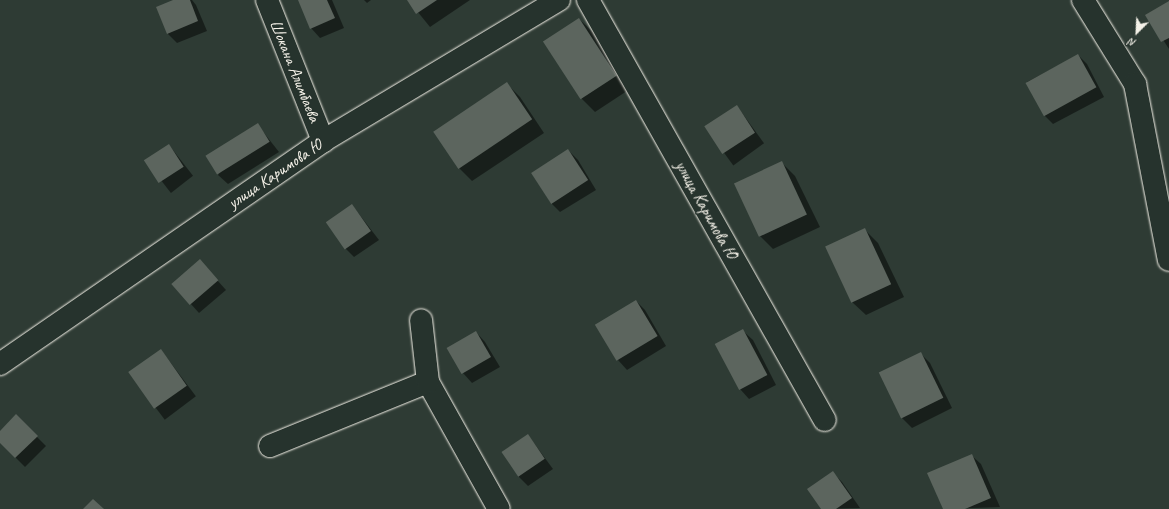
<!DOCTYPE html>
<html>
<head>
<meta charset="utf-8">
<style>
  body { margin:0 }
  #map { position:relative; width:1169px; height:509px; overflow:hidden; background:#2e3b34; font-family:Caveat,sans-serif }
  div>[style] { position:absolute }
  .shadow>* { inset:0; background:#0007; transform-origin:0 0 }
  .building>* { inset:0; background:#5c655e; transform-origin:0 0 }
  .roads { filter:drop-shadow(0 0 1px #f4f1e8) drop-shadow(0 0 1px #f4f1e8) }
  .minor>* { height:22px; margin:-11px; padding:0 11px; transform-origin:11px; border-radius:11px; background:#26332d }
  span { translate:-50% -50%; white-space:nowrap; text-align:center; line-height:1.15; -webkit-text-stroke:3px #26332d; paint-order:stroke }
  .street-label { font-size:17px; color:#f4f1e8 }
  .north { position:absolute; left:1117px; top:12px; width:40px; height:40px; -webkit-text-stroke:3px #26332d; paint-order:stroke; rotate:204deg; font-size:11px; font-weight:700; line-height:16px; text-align:center; color:#f4f1e8 }
  .north::after { content:''; display:block; margin:auto; width:14px; height:18px; background:#f4f1e8; clip-path:polygon(50% 0,100% 100%,50% 72%,0 100%) }
</style>
</head>
<body>
<div id="map">
  <div class="shadow">
    <div style="clip-path:polygon(175px 0,192px 0,196px 5px,207px 31px,177px 43px,168px 34px,157px 8px)"></div>
    <div style="clip-path:polygon(299px 0,332px 0,344px 28px,320px 38px,311px 28px)"></div>
    <div style="clip-path:polygon(364px 0,371px 0,367px 3px)"></div>
    <div style="clip-path:polygon(408px 0,470px 0,430px 27px)"></div>
    <div style="clip-path:polygon(1169px 3px,1169px 49px,1147px 15px)"></div>
    <div style="clip-path:polygon(579px 19px,593px 32px,630px 89px,595px 112px,582px 99px)"></div>
    <div style="clip-path:polygon(1078px 55px,1087px 64px,1104px 97px,1053px 124px,1044px 115px,1027px 82px)"></div>
    <div style="clip-path:polygon(507px 84px,520px 97px,544px 133px,472px 181px,459px 168px)"></div>
    <div style="left:737px;top:106px;width:46px;height:38px;rotate:54deg"></div>
    <div style="clip-path:polygon(257px 124px,279px 152px,228px 184px,218px 175px)"></div>
    <div style="left:169px;top:145px;width:39px;height:28px;rotate:52deg"></div>
    <div style="clip-path:polygon(568px 150px,578px 160px,596px 190px,560px 212px,551px 203px,532px 173px)"></div>
    <div style="clip-path:polygon(782px 163px,795px 176px,820px 227px,773px 249px,760px 236px,735px 184px)"></div>
    <div style="clip-path:polygon(352px 205px,379px 240px,354px 257px,345px 248px)"></div>
    <div style="clip-path:polygon(865px 230px,878px 243px,904px 297px,866px 315px,852px 302px,827px 247px)"></div>
    <div style="clip-path:polygon(200px 261px,226px 290px,199px 313px,190px 303px)"></div>
    <div style="clip-path:polygon(636px 301px,645px 310px,666px 346px,627px 370px,618px 360px)"></div>
    <div style="clip-path:polygon(743px 331px,753px 340px,776px 385px,749px 399px,740px 389px)"></div>
    <div style="clip-path:polygon(476px 332px,485px 342px,500px 367px,472px 383px,463px 373px)"></div>
    <div style="left:161px;top:350px;width:58px;height:39px;rotate:53deg"></div>
    <div style="clip-path:polygon(921px 354px,930px 363px,952px 408px,912px 428px,902px 418px)"></div>
    <div style="clip-path:polygon(16px 416px,46px 446px,25px 467px,0 442px,0 432px)"></div>
    <div style="clip-path:polygon(528px 435px,553px 469px,528px 486px,518px 476px)"></div>
    <div style="clip-path:polygon(971px 455px,981px 464px,1000px 507px,945px 509px)"></div>
    <div style="clip-path:polygon(833px 473px,842px 482px,860px 508px,822px 509px)"></div>
  </div>
  <div class="building">
    <div style="clip-path:polygon(173px 0,190px 0,198px 21px,167px 34px,156px 7px)"></div>
    <div style="clip-path:polygon(298px 0,327px 0,335px 18px,310px 29px)"></div>
    <div style="clip-path:polygon(407px 0,437px 0,416px 14px)"></div>
    <div style="clip-path:polygon(1169px 1px,1169px 38px,1161px 42px,1145px 15px)"></div>
    <div style="left:579px;top:18px;width:69px;height:43px;rotate:57deg"></div>
    <div style="left:1078px;top:54px;width:38px;height:60px;rotate:61deg"></div>
    <div style="left:507px;top:82px;width:45px;height:89px;rotate:56deg"></div>
    <div style="left:737px;top:105px;width:33px;height:39px;rotate:57deg"></div>
    <div style="left:258px;top:123px;width:22px;height:62px;rotate:58deg"></div>
    <div style="left:169px;top:144px;width:27px;height:30px;rotate:57deg"></div>
    <div style="left:568px;top:149px;width:37px;height:44px;rotate:57deg"></div>
    <div style="left:782px;top:161px;width:59px;height:53px;rotate:65deg"></div>
    <div style="left:352px;top:204px;width:33px;height:32px;rotate:55deg"></div>
    <div style="left:865px;top:228px;width:62px;height:44px;rotate:65deg"></div>
    <div style="left:200px;top:259px;width:28px;height:38px;rotate:49deg"></div>
    <div style="left:636px;top:300px;width:42px;height:48px;rotate:59deg"></div>
    <div style="left:743px;top:329px;width:52px;height:32px;rotate:62deg"></div>
    <div style="left:476px;top:331px;width:30px;height:34px;rotate:60deg"></div>
    <div style="left:161px;top:349px;width:45px;height:40px;rotate:55deg"></div>
    <div style="left:921px;top:352px;width:51px;height:47px;rotate:64deg"></div>
    <div style="clip-path:polygon(16px 414px,38px 436px,15px 458px,0 443px,0 431px)"></div>
    <div style="left:528px;top:434px;width:30px;height:32px;rotate:56deg"></div>
    <div style="clip-path:polygon(972px 454px,991px 498px,965px 509px,943px 509px,927px 473px)"></div>
    <div style="clip-path:polygon(833px 471px,852px 498px,836px 509px,821px 509px,807px 489px)"></div>
    <div style="clip-path:polygon(93px 499px,104px 509px,83px 509px)"></div>
  </div>
  <div class="roads">
    <div class="minor">
      <div style="left:267px;top:0;width:152px;rotate:68.3deg"></div>
      <div style="left:588px;top:0;width:482px;rotate:60.6deg"></div>
      <div style="left:1083px;top:0;width:99px;rotate:58.2deg"></div>
      <div style="left:1135px;top:84px;width:179px;rotate:79.1deg"></div>
      <div style="left:0;top:364px;width:393px;rotate:-34.6deg"></div>
      <div style="left:323px;top:141px;width:275px;rotate:-30.9deg"></div>
      <div style="left:428px;top:382px;width:145px;rotate:60.8deg"></div>
      <div style="left:270px;top:446px;width:170px;rotate:-22.1deg"></div>
      <div style="left:428px;top:382px;width:62px;rotate:-96.4deg"></div>
    </div>
  </div>
  <div class="street-label">
    <span style="left:295px;top:71px;rotate:68deg">Шокана Алимбаева</span>
    <span style="left:275px;top:174px;rotate:-34deg">улица Каримова Ю</span>
    <span style="left:706px;top:210px;rotate:61deg">улица Каримова Ю</span>
  </div>
  <div class="north">N</div>
</div>
</body>
</html>
